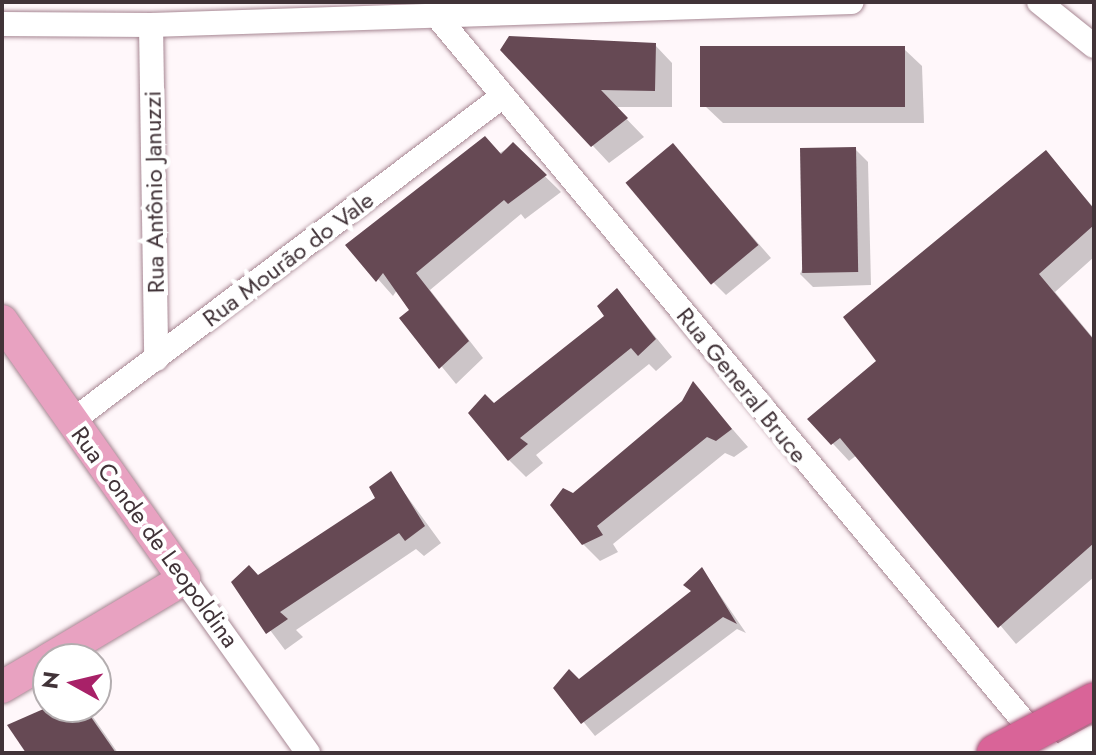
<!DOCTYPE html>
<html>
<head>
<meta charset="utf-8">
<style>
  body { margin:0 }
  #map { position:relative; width:1096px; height:755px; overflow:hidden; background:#fff7fa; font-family:Jost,sans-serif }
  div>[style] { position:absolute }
  .shadow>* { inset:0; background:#0003 }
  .building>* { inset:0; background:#664954; transform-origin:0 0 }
  .roads { filter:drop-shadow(0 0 2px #a78793) drop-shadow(0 0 2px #a78793) }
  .minor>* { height:24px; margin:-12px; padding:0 12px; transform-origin:12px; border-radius:12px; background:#fff }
  .major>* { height:32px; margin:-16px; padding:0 16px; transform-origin:16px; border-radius:16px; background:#e8a2c1 }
  .bridges { filter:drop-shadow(0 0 2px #a45376) drop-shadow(0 0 2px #a45376) }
  .highway-bridge>* { height:36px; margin:-18px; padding:0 18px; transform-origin:18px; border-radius:18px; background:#d96498 }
  span { translate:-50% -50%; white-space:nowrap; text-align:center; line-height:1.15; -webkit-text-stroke:8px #fff; paint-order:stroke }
  .street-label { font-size:24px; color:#413338 }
  .frame { position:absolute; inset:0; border:4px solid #413338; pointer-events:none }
  .north { position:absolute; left:32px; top:643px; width:80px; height:80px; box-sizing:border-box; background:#fff; border:2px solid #b3adaf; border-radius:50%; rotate:278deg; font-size:22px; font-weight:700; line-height:32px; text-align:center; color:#413338 }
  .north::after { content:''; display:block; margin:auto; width:28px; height:36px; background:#a82168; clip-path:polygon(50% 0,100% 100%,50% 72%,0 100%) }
</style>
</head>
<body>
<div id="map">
  <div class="shadow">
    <div style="clip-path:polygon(655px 45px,672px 63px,672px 107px,615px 107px,644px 137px,609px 163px,503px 50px)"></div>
    <div style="clip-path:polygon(904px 49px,922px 66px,924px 123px,723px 123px,705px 106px)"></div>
    <div style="clip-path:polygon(513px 145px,561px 192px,525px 219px,521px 214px,430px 290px,483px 358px,456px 384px,402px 318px,412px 311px,397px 290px,393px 296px,348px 245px)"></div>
    <div style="clip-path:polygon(673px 146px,771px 258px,726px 295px,713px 282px)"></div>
    <div style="clip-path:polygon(855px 149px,868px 162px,871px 285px,813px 287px,800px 274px)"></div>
    <div style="clip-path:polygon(1046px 153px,1094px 208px,1094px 257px,1055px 292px,1094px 339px,1094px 577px,1016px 644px,857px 455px,849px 461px,810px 419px,878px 361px)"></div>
    <div style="clip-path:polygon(617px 290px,672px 357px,656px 371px,649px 364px,536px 455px,543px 463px,526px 477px,509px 460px,494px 406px,606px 316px)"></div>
    <div style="clip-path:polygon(693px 384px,748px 447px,734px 457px,725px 453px,613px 544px,618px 552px,600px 561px,583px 544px,574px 495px,683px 403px)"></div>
    <div style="clip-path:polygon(390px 473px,441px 543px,424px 556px,416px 549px,296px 630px,303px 637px,285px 650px,234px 582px,258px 577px,378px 498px)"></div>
    <div style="clip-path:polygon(702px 569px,746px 633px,737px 629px,595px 736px,556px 688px,578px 682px,693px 592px)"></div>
    <div style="clip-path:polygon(48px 707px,86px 707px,118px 753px,28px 753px)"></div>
  </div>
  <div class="building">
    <div style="clip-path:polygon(509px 36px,656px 43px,655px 91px,601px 90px,628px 118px,591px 147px,500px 50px)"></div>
    <div style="left:700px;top:46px;width:205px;height:61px"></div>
    <div style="clip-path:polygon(485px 136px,501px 154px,513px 142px,547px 175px,508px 204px,504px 200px,416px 273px,469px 341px,439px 369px,399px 318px,409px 310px,383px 273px,376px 282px,345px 245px)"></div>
    <div style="left:673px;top:143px;width:133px;height:62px;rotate:50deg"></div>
    <div style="left:856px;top:147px;width:125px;height:56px;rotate:89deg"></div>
    <div style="clip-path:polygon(1046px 150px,1094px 209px,1094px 225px,1039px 274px,1094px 340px,1094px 543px,998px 628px,840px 438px,831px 445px,807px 419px,876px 361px,843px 317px)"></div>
    <div style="clip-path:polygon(617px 288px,656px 339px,638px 356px,631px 348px,520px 438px,528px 444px,508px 461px,468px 413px,485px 394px,494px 403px,604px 316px,597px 306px)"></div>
    <div style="clip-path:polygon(693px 381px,732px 429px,716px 441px,707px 437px,597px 526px,603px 535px,582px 545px,550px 505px,563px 488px,573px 493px,682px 401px)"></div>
    <div style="clip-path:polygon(391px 471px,425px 526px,405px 541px,399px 533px,280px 612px,288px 619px,266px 634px,231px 582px,249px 565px,258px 575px,375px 498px,369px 487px)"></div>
    <div style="clip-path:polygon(702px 567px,737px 624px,723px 617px,581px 724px,553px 688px,569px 669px,579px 679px,691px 591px,683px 585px)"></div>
    <div style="clip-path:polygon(48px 707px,84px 707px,116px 753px,26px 753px,7px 725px)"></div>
  </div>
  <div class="roads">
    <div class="minor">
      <div style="left:1039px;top:2px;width:70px;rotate:38.7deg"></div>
      <div style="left:436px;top:15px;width:960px;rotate:50.24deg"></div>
      <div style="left:2px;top:24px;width:149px;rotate:0.4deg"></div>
      <div style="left:151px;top:25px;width:701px;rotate:-1.88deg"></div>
      <div style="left:151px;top:25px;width:334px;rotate:89.1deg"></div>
      <div style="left:72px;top:421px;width:540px;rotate:-37.02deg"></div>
      <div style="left:184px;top:579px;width:214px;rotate:54.5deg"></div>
      <div style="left:1065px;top:753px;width:33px;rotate:-29deg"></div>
    </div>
    <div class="major">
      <div style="left:2px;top:321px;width:316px;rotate:54.8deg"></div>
      <div style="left:184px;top:579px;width:157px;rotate:149.3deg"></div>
      <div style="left:2px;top:687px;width:53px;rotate:-30.4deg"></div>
    </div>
  </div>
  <div class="bridges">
    <div class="highway-bridge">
      <div style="left:995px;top:753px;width:112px;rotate:-27.7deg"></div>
    </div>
  </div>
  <div class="street-label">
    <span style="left:154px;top:192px;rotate:-91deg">Rua Antônio Januzzi</span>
    <span style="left:288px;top:259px;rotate:-37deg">Rua Mourão do Vale</span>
    <span style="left:742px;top:385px;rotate:51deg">Rua General Bruce</span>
    <span style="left:155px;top:537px;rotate:54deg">Rua Conde de Leopoldina</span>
  </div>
  <div class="frame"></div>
  <div class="north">N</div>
</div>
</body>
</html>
